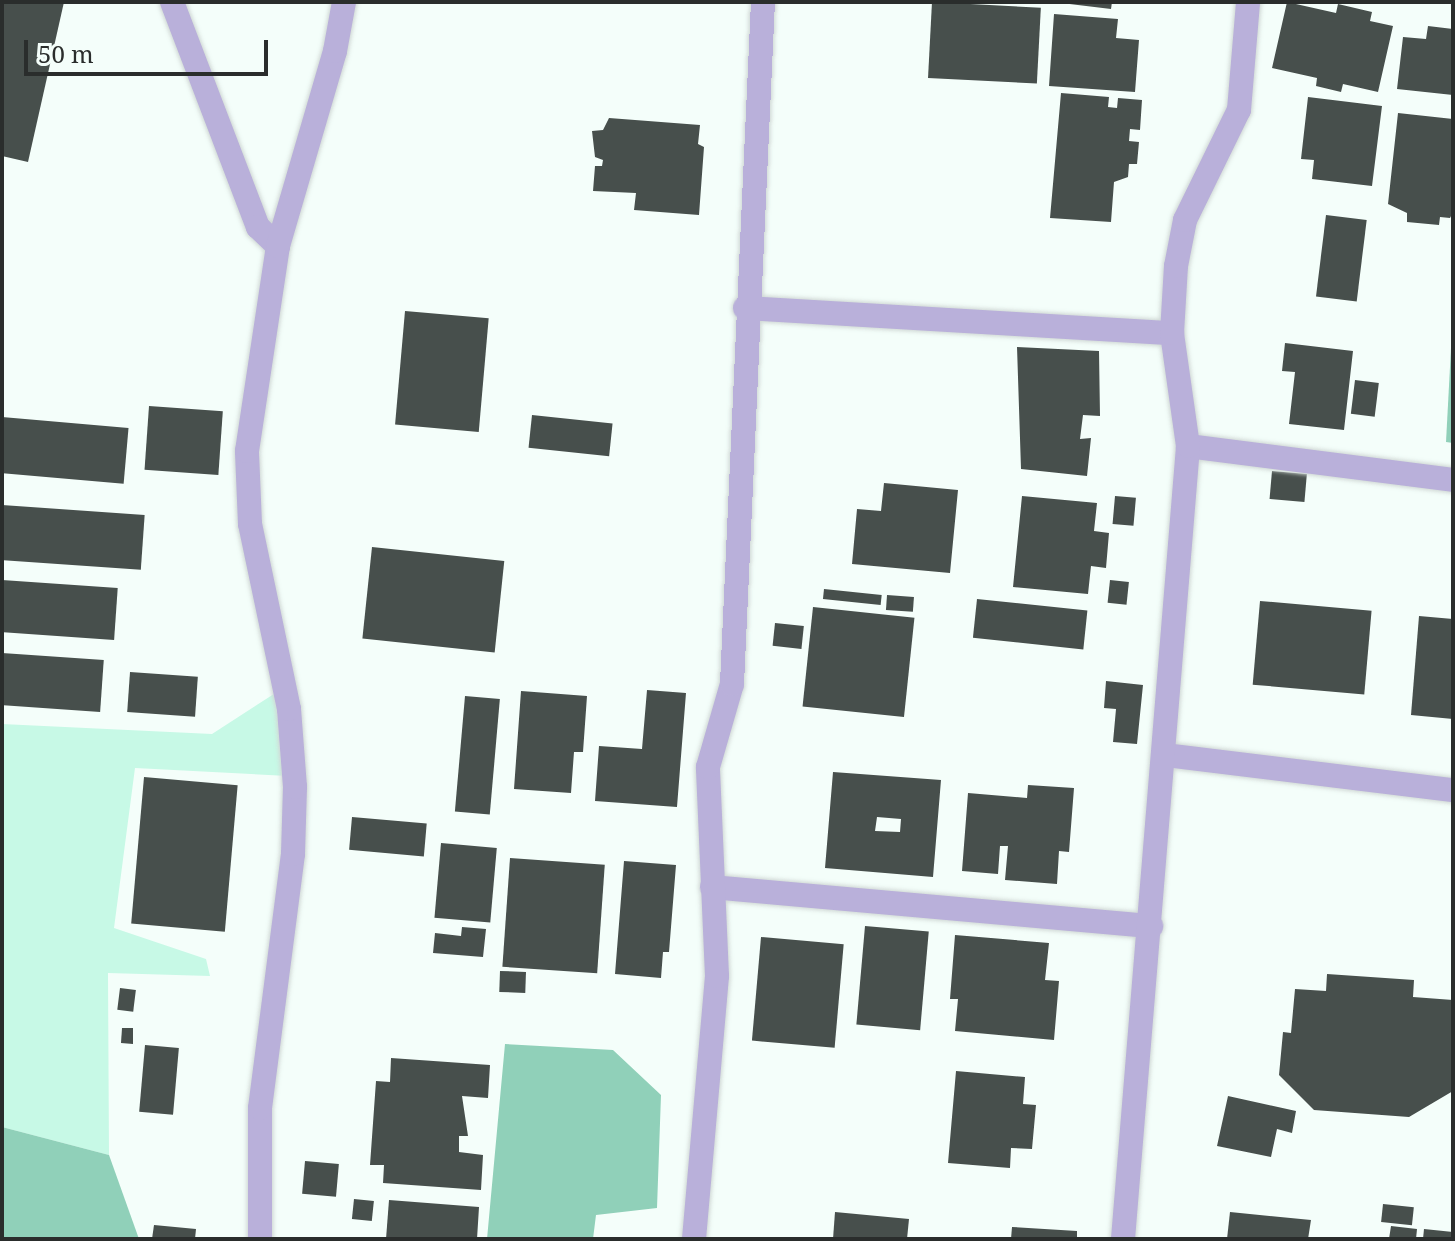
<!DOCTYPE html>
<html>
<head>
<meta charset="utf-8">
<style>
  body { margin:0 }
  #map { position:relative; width:1455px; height:1241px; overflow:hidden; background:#f4fefa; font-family:"Noto Serif",serif }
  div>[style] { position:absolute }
  .green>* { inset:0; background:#c7f9e6 }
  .forest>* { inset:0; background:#90d0b9 }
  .building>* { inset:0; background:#474f4c; transform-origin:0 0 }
  .roads { filter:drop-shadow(0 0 2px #d0d8d5) drop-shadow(0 0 2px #d0d8d5) }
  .minor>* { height:24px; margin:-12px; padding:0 12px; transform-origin:12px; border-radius:12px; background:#b9b0da }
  span { translate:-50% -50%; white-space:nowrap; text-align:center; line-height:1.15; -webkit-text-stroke:8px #f4fefa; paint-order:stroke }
  .frame { position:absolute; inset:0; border:4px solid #2a2d2c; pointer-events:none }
  .scale { position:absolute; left:24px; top:40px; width:244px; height:36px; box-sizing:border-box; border:4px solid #2a2d2c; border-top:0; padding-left:10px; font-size:24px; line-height:28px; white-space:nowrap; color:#2a2d2c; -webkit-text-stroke:6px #f4fefa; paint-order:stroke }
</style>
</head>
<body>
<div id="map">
  <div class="green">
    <div style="clip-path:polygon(277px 692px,288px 776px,135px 768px,114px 928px,206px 959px,210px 976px,108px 973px,109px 1155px,2px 1127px,2px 724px,212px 734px)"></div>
  </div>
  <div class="forest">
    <div style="clip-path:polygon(1451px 348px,1453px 348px,1453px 443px,1446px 442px)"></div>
    <div style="clip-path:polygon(505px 1044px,613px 1050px,661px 1095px,657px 1208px,596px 1215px,593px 1239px,487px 1239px)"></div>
    <div style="clip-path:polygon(2px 1127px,109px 1155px,139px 1239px,2px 1239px)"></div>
  </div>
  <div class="building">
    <div style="clip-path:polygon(2px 2px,64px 2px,28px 162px,2px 156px)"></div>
    <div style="left:932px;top:2px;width:109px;height:76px;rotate:3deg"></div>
    <div style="clip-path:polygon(1053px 2px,1112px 2px,1111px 9px)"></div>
    <div style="clip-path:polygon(1287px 2px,1336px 13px,1338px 4px,1372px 12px,1370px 21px,1393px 26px,1378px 92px,1343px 84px,1341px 92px,1316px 86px,1317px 78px,1272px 68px)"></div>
    <div style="clip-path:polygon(1054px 14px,1118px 19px,1116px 38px,1139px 40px,1135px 92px,1049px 86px)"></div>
    <div style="clip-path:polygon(1428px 26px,1453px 29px,1453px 95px,1397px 89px,1403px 37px,1426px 39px)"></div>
    <div style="clip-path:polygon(1061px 93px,1109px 97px,1108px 107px,1117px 108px,1118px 98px,1142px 100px,1140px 130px,1130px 129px,1129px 141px,1139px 142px,1137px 164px,1129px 164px,1128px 177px,1114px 182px,1111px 222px,1050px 218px)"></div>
    <div style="clip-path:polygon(1308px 97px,1382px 106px,1372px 186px,1312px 179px,1314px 160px,1301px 159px)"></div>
    <div style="clip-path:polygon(1398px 113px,1453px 119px,1453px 212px,1450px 218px,1440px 217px,1439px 225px,1407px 222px,1407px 213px,1388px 204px)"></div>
    <div style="clip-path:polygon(609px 118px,700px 125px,698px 144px,704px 147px,699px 215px,634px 210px,636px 193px,593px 191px,595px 166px,602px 166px,603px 160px,595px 157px,592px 131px,603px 130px)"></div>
    <div style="left:1326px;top:215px;width:41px;height:82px;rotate:7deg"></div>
    <div style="left:405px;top:311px;width:84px;height:114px;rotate:5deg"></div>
    <div style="clip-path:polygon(1285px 343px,1353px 351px,1344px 430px,1289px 424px,1295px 372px,1282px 371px)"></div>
    <div style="clip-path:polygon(1017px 347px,1099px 351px,1100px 416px,1083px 415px,1080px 439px,1091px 438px,1087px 476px,1021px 469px)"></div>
    <div style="left:1355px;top:380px;width:24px;height:34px;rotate:7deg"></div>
    <div style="left:149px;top:406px;width:74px;height:64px;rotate:4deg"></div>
    <div style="left:532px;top:415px;width:81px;height:33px;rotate:6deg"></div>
    <div style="left:2px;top:417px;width:127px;height:56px;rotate:5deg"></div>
    <div style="left:1272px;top:471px;width:35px;height:28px;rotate:5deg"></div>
    <div style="clip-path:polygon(884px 483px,958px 490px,950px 573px,852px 564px,857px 509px,881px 511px)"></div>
    <div style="clip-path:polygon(1022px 496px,1097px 503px,1094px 531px,1109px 533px,1106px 568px,1091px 566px,1088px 594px,1013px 587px)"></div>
    <div style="left:1115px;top:496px;width:21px;height:28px;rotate:5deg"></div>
    <div style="left:2px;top:505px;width:143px;height:55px;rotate:4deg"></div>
    <div style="left:372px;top:547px;width:133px;height:92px;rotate:6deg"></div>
    <div style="left:2px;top:580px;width:116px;height:52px;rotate:4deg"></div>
    <div style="left:1110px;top:580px;width:19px;height:23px;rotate:6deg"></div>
    <div style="left:824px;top:589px;width:58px;height:10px;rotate:6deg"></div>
    <div style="left:887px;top:595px;width:27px;height:15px;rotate:4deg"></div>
    <div style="left:977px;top:599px;width:111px;height:39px;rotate:6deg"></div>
    <div style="left:1260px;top:601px;width:112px;height:84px;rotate:5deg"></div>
    <div style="left:813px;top:607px;width:102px;height:100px;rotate:6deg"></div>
    <div style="clip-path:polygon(1419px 616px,1453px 619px,1453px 719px,1411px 715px)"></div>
    <div style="left:775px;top:623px;width:29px;height:23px;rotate:6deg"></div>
    <div style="left:2px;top:653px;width:102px;height:52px;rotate:4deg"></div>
    <div style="left:130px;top:672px;width:68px;height:40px;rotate:4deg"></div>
    <div style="clip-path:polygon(1106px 681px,1143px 685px,1137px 744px,1113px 742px,1116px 709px,1104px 708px)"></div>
    <div style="clip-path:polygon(647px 690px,686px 693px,677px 807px,595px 801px,599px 746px,642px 749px)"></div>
    <div style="clip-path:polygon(521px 691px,587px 696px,583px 752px,574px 752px,571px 793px,514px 789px)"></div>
    <div style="left:465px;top:696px;width:35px;height:116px;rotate:5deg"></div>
    <div style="clip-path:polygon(evenodd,833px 772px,941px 780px,933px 877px,825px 868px,833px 772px,877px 817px,901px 819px,900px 832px,875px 831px,877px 817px)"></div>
    <div style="left:144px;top:777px;width:94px;height:147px;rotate:5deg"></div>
    <div style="clip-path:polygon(1028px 785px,1074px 788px,1069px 852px,1059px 851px,1057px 884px,1005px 880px,1008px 846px,1000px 846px,998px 874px,962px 871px,968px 793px,1027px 798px)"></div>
    <div style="left:352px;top:817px;width:75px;height:33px;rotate:5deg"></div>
    <div style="left:441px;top:843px;width:56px;height:75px;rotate:5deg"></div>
    <div style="left:510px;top:858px;width:95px;height:109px;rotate:4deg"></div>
    <div style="clip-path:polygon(624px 861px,676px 865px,669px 952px,663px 952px,661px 978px,615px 974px)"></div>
    <div style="left:865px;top:926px;width:64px;height:99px;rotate:5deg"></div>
    <div style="clip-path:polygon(462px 927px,486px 929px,483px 957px,433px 953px,435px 933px,461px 936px)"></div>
    <div style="clip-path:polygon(955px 935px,1049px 943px,1045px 980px,1059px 981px,1054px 1040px,955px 1031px,958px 999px,950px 999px)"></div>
    <div style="left:761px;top:937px;width:83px;height:104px;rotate:5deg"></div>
    <div style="left:500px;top:971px;width:26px;height:21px;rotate:2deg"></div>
    <div style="clip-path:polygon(1327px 974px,1414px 980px,1413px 997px,1453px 1000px,1453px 1091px,1409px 1117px,1314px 1110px,1279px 1075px,1283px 1032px,1291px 1033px,1295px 989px,1326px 991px)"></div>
    <div style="left:120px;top:988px;width:16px;height:22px;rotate:7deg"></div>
    <div style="clip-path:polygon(122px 1028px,133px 1028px,133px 1044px,121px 1043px)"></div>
    <div style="left:145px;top:1045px;width:34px;height:67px;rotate:5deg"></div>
    <div style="clip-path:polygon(391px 1058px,490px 1065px,488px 1098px,462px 1096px,468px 1136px,459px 1136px,459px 1152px,483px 1155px,481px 1190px,383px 1183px,384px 1165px,370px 1165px,376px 1081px,390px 1082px)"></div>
    <div style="clip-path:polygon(956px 1071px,1025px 1077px,1023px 1104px,1036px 1105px,1032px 1149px,1011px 1148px,1010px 1168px,948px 1163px)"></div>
    <div style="clip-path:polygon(1228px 1096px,1296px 1111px,1292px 1133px,1277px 1129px,1271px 1157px,1217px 1146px)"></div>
    <div style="left:305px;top:1161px;width:34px;height:33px;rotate:5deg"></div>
    <div style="left:354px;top:1199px;width:20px;height:20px;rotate:6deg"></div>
    <div style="clip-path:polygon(389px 1200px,479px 1207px,477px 1239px,386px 1239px)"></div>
    <div style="left:1383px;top:1204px;width:31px;height:18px;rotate:6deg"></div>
    <div style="clip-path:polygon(835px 1212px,909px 1219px,907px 1239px,833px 1239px)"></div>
    <div style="clip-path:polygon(1230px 1212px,1311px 1220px,1308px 1239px,1227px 1239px)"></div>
    <div style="clip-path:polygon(154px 1225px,196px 1229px,195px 1239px,152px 1239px)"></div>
    <div style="clip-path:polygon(1391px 1226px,1417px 1229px,1416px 1239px,1389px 1239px)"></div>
    <div style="clip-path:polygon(1012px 1227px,1077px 1231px,1077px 1239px,1011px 1239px)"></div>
    <div style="clip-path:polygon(1424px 1229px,1453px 1232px,1453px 1239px,1423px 1239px)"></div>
  </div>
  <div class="roads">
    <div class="minor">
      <div style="left:172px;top:2px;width:241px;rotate:69.1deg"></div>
      <div style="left:258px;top:227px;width:28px;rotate:44deg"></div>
      <div style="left:745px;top:308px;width:428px;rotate:3.4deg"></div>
      <div style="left:1188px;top:446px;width:267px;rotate:7.3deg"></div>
      <div style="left:1166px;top:755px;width:289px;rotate:7deg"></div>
      <div style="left:712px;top:887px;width:441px;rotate:5.1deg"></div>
      <div style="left:260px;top:1239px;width:131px;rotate:-90deg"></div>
      <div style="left:260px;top:1108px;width:256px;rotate:-82.6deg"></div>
      <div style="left:293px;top:854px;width:67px;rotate:-88.3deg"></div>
      <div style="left:295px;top:787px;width:78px;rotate:-94.4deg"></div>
      <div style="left:289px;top:709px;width:189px;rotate:-101.9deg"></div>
      <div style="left:250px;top:524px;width:73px;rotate:-92.4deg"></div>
      <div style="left:247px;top:451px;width:207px;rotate:-81.4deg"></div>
      <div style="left:278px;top:246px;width:203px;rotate:-73.7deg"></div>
      <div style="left:335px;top:51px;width:50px;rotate:-79.6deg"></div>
      <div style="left:694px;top:1239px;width:264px;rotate:-85deg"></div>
      <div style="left:717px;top:976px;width:209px;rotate:-92.5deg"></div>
      <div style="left:708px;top:767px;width:86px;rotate:-73.9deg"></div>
      <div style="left:732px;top:684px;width:683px;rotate:-87.4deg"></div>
      <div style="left:1123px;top:1239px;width:796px;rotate:-85.31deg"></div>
      <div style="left:1188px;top:446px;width:114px;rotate:-98.1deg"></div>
      <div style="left:1172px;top:333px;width:67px;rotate:-86.6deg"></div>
      <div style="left:1176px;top:266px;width:47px;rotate:-78.9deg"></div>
      <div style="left:1185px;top:220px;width:123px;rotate:-63.9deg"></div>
      <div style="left:1239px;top:110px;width:108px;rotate:-85.2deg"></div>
    </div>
  </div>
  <div class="frame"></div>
  <div class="scale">50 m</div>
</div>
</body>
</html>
